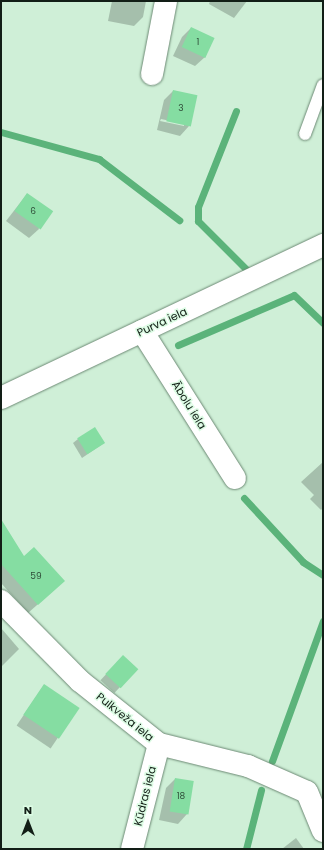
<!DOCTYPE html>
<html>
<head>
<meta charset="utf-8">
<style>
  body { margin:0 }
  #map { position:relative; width:324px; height:850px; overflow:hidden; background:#cfefd7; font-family:Poppins,sans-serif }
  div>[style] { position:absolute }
  .shadow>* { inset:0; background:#0003; transform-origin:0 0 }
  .stream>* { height:7px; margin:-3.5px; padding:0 3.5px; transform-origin:3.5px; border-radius:3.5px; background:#5bb37a }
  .building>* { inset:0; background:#85dda2; transform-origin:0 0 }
  .roads { filter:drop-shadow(0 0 1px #6c8974) drop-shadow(0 0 1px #6c8974) }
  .lane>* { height:12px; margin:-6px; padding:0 6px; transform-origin:6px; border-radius:6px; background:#fff }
  .street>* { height:22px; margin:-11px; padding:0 11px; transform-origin:11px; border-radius:11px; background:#fff }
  span { translate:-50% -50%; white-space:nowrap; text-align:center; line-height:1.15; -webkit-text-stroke:3px #dcfce4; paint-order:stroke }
  .number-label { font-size:9px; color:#2f4e39 }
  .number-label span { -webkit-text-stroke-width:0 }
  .street-label { font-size:11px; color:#121e16 }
  .frame { position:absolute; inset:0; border:2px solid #121e16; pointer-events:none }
  .north { position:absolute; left:8px; top:802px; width:40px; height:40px; -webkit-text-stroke:3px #dcfce4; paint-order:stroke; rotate:0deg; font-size:11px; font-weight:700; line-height:16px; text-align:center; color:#121e16 }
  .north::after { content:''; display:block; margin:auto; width:14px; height:18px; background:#121e16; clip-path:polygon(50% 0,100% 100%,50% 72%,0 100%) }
</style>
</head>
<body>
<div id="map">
  <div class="shadow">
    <div style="clip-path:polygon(112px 1px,146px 1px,143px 17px,134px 26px,108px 21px)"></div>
    <div style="clip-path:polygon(210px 1px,247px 1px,234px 18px,209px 4px)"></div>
    <div style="clip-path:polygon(191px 28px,205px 57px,195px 66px,173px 56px,182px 37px)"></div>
    <div style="clip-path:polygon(evenodd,173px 91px,189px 126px,180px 136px,157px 130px,164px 100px,173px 91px,161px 119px,184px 124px,184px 126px,160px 121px,161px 119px)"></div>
    <div style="clip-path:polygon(27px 194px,39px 229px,29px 238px,6px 221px)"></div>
    <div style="clip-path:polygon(78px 439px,104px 443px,82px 458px,73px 443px)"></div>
    <div style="clip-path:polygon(323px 462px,323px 508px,321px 510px,310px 499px,314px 495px,301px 482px)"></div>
    <div style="clip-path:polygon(1px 522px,24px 557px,54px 590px,28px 613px,1px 583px)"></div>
    <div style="clip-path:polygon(1px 628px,19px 649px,1px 667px)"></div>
    <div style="left:123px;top:656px;width:19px;height:33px;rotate:43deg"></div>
    <div style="left:44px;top:685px;width:41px;height:49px;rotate:34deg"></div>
    <div style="clip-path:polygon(175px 779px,187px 814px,178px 824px,159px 820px,166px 788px)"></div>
    <div style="clip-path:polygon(296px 838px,304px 849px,282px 849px)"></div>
  </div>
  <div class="stream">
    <div style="left:236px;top:111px;width:103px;rotate:111.6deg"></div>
    <div style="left:198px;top:207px;width:14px;rotate:90deg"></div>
    <div style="left:198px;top:221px;width:71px;rotate:45deg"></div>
    <div style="left:1px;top:132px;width:102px;rotate:15.4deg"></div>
    <div style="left:99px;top:159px;width:101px;rotate:37.3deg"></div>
    <div style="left:178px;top:345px;width:126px;rotate:-23.3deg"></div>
    <div style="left:294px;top:295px;width:40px;rotate:44deg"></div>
    <div style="left:244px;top:498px;width:87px;rotate:47.3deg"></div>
    <div style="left:303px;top:562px;width:24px;rotate:33deg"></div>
    <div style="left:272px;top:761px;width:149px;rotate:-70deg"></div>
    <div style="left:246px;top:849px;width:61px;rotate:-75.7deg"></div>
  </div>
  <div class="building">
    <div style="left:191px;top:27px;width:26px;height:22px;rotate:25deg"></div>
    <div style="left:173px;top:90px;width:25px;height:32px;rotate:12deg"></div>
    <div style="left:27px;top:193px;width:32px;height:22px;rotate:35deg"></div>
    <div style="left:95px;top:427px;width:19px;height:21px;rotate:58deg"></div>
    <div style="clip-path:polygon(1px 519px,24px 556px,34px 547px,65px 581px,38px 605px,1px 564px)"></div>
    <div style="left:123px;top:655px;width:21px;height:26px;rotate:43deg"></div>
    <div style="left:44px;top:684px;width:43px;height:37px;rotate:34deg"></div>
    <div style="left:175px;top:778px;width:19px;height:34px;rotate:9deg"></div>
  </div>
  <div class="roads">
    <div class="lane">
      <div style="left:305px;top:134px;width:52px;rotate:-69.8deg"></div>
    </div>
    <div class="street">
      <div style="left:152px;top:74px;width:74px;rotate:-79.1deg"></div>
      <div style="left:142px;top:331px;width:174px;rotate:57.7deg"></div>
      <div style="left:1px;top:398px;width:357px;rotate:-25.4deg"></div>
      <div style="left:1px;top:601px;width:112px;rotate:45.4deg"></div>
      <div style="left:80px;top:681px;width:101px;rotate:38.6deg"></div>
      <div style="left:159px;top:744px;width:92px;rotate:13.9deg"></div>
      <div style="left:248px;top:766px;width:64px;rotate:23.8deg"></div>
      <div style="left:307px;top:792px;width:42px;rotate:67.7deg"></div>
      <div style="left:132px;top:849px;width:108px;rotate:-75.6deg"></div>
    </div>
  </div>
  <div class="number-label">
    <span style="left:198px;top:42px">1</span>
    <span style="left:181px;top:108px">3</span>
    <span style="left:33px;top:211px">6</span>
    <span style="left:36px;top:576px">59</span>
    <span style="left:181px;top:796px">18</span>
  </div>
  <div class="street-label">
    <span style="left:162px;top:322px;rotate:-25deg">Purva iela</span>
    <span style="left:189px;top:405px;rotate:58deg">Ābolu iela</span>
    <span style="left:125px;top:717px;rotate:39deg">Pulkveža iela</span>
    <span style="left:145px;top:796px;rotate:-76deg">Kūdras iela</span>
  </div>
  <div class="frame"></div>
  <div class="north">N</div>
</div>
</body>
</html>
